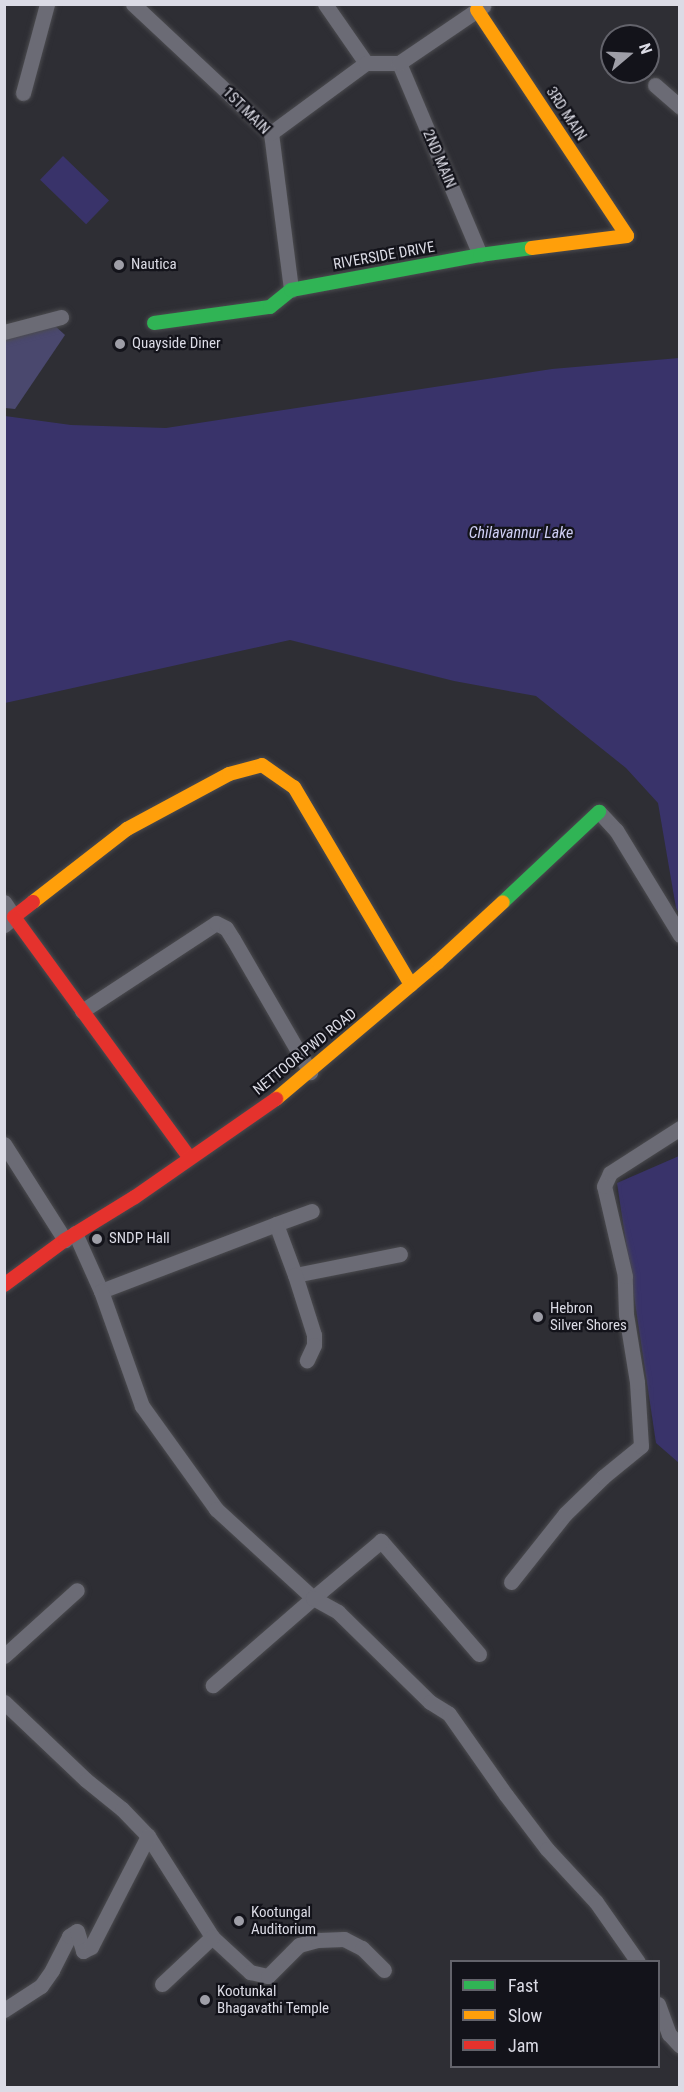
<!DOCTYPE html>
<html>
<head>
<meta charset="utf-8">
<style>
  body { margin:0 }
  #map { position:relative; width:684px; height:2092px; overflow:hidden; background:#2e2e34; font-family:"Roboto Condensed",sans-serif }
  div>[style] { position:absolute }
  .green>* { inset:0; background:#4a486e }
  .water>* { inset:0; background:#39336a; transform-origin:0 0 }
  .roads { filter:drop-shadow(0 0 2px #4b4b4f) drop-shadow(0 0 2px #4b4b4f) }
  .street>* { height:15px; margin:-7.5px; padding:0 7.5px; transform-origin:7.5px; border-radius:7.5px; background:#6b6b75 }
  .fast>* { height:14px; margin:-7px; padding:0 7px; transform-origin:7px; border-radius:7px; background:#30b455 }
  .slow>* { height:14px; margin:-7px; padding:0 7px; transform-origin:7px; border-radius:7px; background:#ff9f0a }
  .jam>* { height:14px; margin:-7px; padding:0 7px; transform-origin:7px; border-radius:7px; background:#e5322d }
  .dots>* { width:16px; height:16px; translate:-50% -50%; box-sizing:border-box; border:3px solid #13131a; border-radius:50% }
  span { translate:-50% -50%; white-space:nowrap; text-align:center; line-height:1.15; -webkit-text-stroke:4.5px #13131a; paint-order:stroke }
  .street-label { font-size:15px; color:#dbdbe5 }
  .poi-label { font-size:15px; color:#dbdbe5 }
  .left { translate:0 -50%; text-align:left }
  .water-label { font-size:16px; color:#cfcff4; font-style:italic }
  .frame { position:absolute; inset:0; border:6px solid #dbdbe5; pointer-events:none }
  .legend { position:absolute; left:450px; top:1960px; width:210px; height:108px; box-sizing:border-box; background:#13131a; border:2px solid #63636b; margin:0; padding:8px 10px; list-style:none; font-size:18px; color:#dbdbe5 }
  .legend li { display:flex; align-items:center; gap:12px; height:30px }
  .legend b { width:30px; border:2px solid #63636b }
  .north { position:absolute; left:600px; top:24px; width:60px; height:60px; box-sizing:border-box; background:#13131a; border:2px solid #63636b; border-radius:50%; rotate:71deg; font-size:16px; font-weight:700; line-height:24px; text-align:center; color:#dbdbe5 }
  .north::after { content:''; display:block; margin:auto; width:21px; height:27px; background:#9e9ea7; clip-path:polygon(50% 0,100% 100%,50% 72%,0 100%) }
</style>
</head>
<body>
<div id="map">
  <div class="green">
    <div style="clip-path:polygon(54px 325px,65px 335px,15px 409px,5px 408px,4px 339px)"></div>
  </div>
  <div class="water">
    <div style="left:63px;top:156px;width:64px;height:33px;rotate:44deg"></div>
    <div style="clip-path:polygon(679px 358px,679px 913px,676px 908px,658px 803px,626px 768px,536px 696px,454px 681px,290px 640px,5px 703px,5px 416px,71px 425px,166px 428px,552px 369px)"></div>
    <div style="clip-path:polygon(679px 1156px,679px 1463px,656px 1443px,617px 1183px)"></div>
  </div>
  <div class="roads">
    <div class="street">
      <div style="left:133px;top:4px;width:189px;rotate:43.1deg"></div>
      <div style="left:271px;top:133px;width:158px;rotate:82.7deg"></div>
      <div style="left:325px;top:4px;width:72px;rotate:55.2deg"></div>
      <div style="left:399px;top:63px;width:208px;rotate:67.1deg"></div>
      <div style="left:655px;top:85px;width:33px;rotate:41deg"></div>
      <div style="left:23px;top:93px;width:92px;rotate:-74.9deg"></div>
      <div style="left:271px;top:133px;width:118px;rotate:-36.4deg"></div>
      <div style="left:366px;top:63px;width:33px"></div>
      <div style="left:399px;top:63px;width:102px;rotate:-34.2deg"></div>
      <div style="left:4px;top:332px;width:59px;rotate:-14.7deg"></div>
      <div style="left:599px;top:812px;width:25px;rotate:47deg"></div>
      <div style="left:616px;top:830px;width:123px;rotate:58.6deg"></div>
      <div style="left:4px;top:902px;width:18px;rotate:56deg"></div>
      <div style="left:14px;top:917px;width:13px;rotate:141deg"></div>
      <div style="left:82px;top:1011px;width:160px;rotate:-33.3deg"></div>
      <div style="left:216px;top:923px;width:11px;rotate:27deg"></div>
      <div style="left:226px;top:928px;width:13px;rotate:58deg"></div>
      <div style="left:233px;top:939px;width:154px;rotate:59.9deg"></div>
      <div style="left:4px;top:1144px;width:114px;rotate:57.6deg"></div>
      <div style="left:276px;top:1224px;width:38px;rotate:-20deg"></div>
      <div style="left:75px;top:1233px;width:64px;rotate:65.9deg"></div>
      <div style="left:101px;top:1291px;width:187px;rotate:-20.9deg"></div>
      <div style="left:276px;top:1224px;width:54px;rotate:69.6deg"></div>
      <div style="left:295px;top:1275px;width:107px;rotate:-11.3deg"></div>
      <div style="left:295px;top:1275px;width:63px;rotate:72.4deg"></div>
      <div style="left:314px;top:1335px;width:10px;rotate:90deg"></div>
      <div style="left:314px;top:1345px;width:17px;rotate:115deg"></div>
      <div style="left:101px;top:1291px;width:122px;rotate:70.4deg"></div>
      <div style="left:142px;top:1406px;width:127px;rotate:54.3deg"></div>
      <div style="left:216px;top:1509px;width:132px;rotate:42.5deg"></div>
      <div style="left:313px;top:1598px;width:133px;rotate:139deg"></div>
      <div style="left:511px;top:1582px;width:87px;rotate:-51.5deg"></div>
      <div style="left:565px;top:1514px;width:53px;rotate:-44.2deg"></div>
      <div style="left:603px;top:1477px;width:49px;rotate:-39.2deg"></div>
      <div style="left:641px;top:1446px;width:64px;rotate:-93.6deg"></div>
      <div style="left:637px;top:1382px;width:69px;rotate:-99.2deg"></div>
      <div style="left:626px;top:1314px;width:38px;rotate:-92deg"></div>
      <div style="left:625px;top:1276px;width:92px;rotate:-103.1deg"></div>
      <div style="left:604px;top:1186px;width:14px;rotate:-65deg"></div>
      <div style="left:610px;top:1173px;width:83px;rotate:-32.7deg"></div>
      <div style="left:479px;top:1654px;width:150px;rotate:-130.9deg"></div>
      <div style="left:381px;top:1541px;width:89px;rotate:140deg"></div>
      <div style="left:313px;top:1598px;width:29px;rotate:29deg"></div>
      <div style="left:338px;top:1612px;width:129px;rotate:44.4deg"></div>
      <div style="left:430px;top:1702px;width:22px;rotate:32deg"></div>
      <div style="left:449px;top:1714px;width:99px;rotate:54.9deg"></div>
      <div style="left:506px;top:1795px;width:68px;rotate:52.8deg"></div>
      <div style="left:547px;top:1849px;width:72px;rotate:47.2deg"></div>
      <div style="left:596px;top:1902px;width:73px;rotate:55deg"></div>
      <div style="left:4px;top:1656px;width:98px;rotate:-42.1deg"></div>
      <div style="left:4px;top:1702px;width:113px;rotate:43.6deg"></div>
      <div style="left:86px;top:1780px;width:46px;rotate:38.9deg"></div>
      <div style="left:122px;top:1809px;width:37px;rotate:46deg"></div>
      <div style="left:148px;top:1836px;width:120px;rotate:57.6deg"></div>
      <div style="left:212px;top:1937px;width:52px;rotate:42.6deg"></div>
      <div style="left:250px;top:1972px;width:18px;rotate:13deg"></div>
      <div style="left:268px;top:1976px;width:44px;rotate:-45deg"></div>
      <div style="left:299px;top:1945px;width:20px;rotate:-15deg"></div>
      <div style="left:318px;top:1940px;width:26px;rotate:-2deg"></div>
      <div style="left:344px;top:1939px;width:20px;rotate:27deg"></div>
      <div style="left:362px;top:1948px;width:31px;rotate:45deg"></div>
      <div style="left:162px;top:1984px;width:69px;rotate:-43.2deg"></div>
      <div style="left:658px;top:2004px;width:32px;rotate:70deg"></div>
      <div style="left:669px;top:2034px;width:16px;rotate:47deg"></div>
      <div style="left:4px;top:2010px;width:44px;rotate:-33deg"></div>
      <div style="left:41px;top:1986px;width:19px;rotate:-55deg"></div>
      <div style="left:52px;top:1970px;width:38px;rotate:-63deg"></div>
      <div style="left:69px;top:1936px;width:9px;rotate:-32deg"></div>
      <div style="left:77px;top:1931px;width:21px;rotate:73deg"></div>
      <div style="left:83px;top:1951px;width:9px;rotate:-27deg"></div>
      <div style="left:91px;top:1947px;width:125px;rotate:-62.8deg"></div>
    </div>
    <div class="fast">
      <div style="left:154px;top:323px;width:117px;rotate:-7.9deg"></div>
      <div style="left:270px;top:307px;width:27px;rotate:-39deg"></div>
      <div style="left:291px;top:290px;width:192px;rotate:-10.5deg"></div>
      <div style="left:480px;top:255px;width:52px;rotate:-7.7deg"></div>
      <div style="left:503px;top:902px;width:132px;rotate:-43.2deg"></div>
    </div>
    <div class="slow">
      <div style="left:477px;top:10px;width:271px;rotate:56.4deg"></div>
      <div style="left:627px;top:236px;width:96px;rotate:172.8deg"></div>
      <div style="left:33px;top:902px;width:119px;rotate:-37.8deg"></div>
      <div style="left:127px;top:829px;width:116px;rotate:-28.3deg"></div>
      <div style="left:229px;top:774px;width:34px;rotate:-15deg"></div>
      <div style="left:262px;top:765px;width:39px;rotate:35deg"></div>
      <div style="left:294px;top:787px;width:230px;rotate:59.4deg"></div>
      <div style="left:276px;top:1099px;width:212px;rotate:-40.2deg"></div>
      <div style="left:438px;top:962px;width:88px;rotate:-42.7deg"></div>
    </div>
    <div class="jam">
      <div style="left:33px;top:902px;width:24px;rotate:142deg"></div>
      <div style="left:14px;top:917px;width:298px;rotate:53.9deg"></div>
      <div style="left:4px;top:1285px;width:76px;rotate:-36.4deg"></div>
      <div style="left:65px;top:1240px;width:82px;rotate:-31.6deg"></div>
      <div style="left:135px;top:1197px;width:172px;rotate:-34.8deg"></div>
    </div>
  </div>
  <div class="dots">
    <div style="left:119px;top:265px;background:#9e9ea7"></div>
    <div style="left:120px;top:344px;background:#9e9ea7"></div>
    <div style="left:97px;top:1239px;background:#9e9ea7"></div>
    <div style="left:538px;top:1317px;background:#9e9ea7"></div>
    <div style="left:239px;top:1921px;background:#9e9ea7"></div>
    <div style="left:205px;top:2000px;background:#9e9ea7"></div>
  </div>
  <div class="street-label">
    <span style="left:246px;top:111px;rotate:45deg">1ST MAIN</span>
    <span style="left:566px;top:114px;rotate:57deg">3RD MAIN</span>
    <span style="left:439px;top:159px;rotate:67deg">2ND MAIN</span>
    <span style="left:384px;top:256px;rotate:-10deg">RIVERSIDE DRIVE</span>
    <span style="left:305px;top:1052px;rotate:-39deg">NETTOOR PWD ROAD</span>
  </div>
  <div class="poi-label">
    <span class="left" style="left:131px;top:265px">Nautica</span>
    <span class="left" style="left:132px;top:344px">Quayside Diner</span>
    <span class="left" style="left:109px;top:1239px">SNDP Hall</span>
    <span class="left" style="left:550px;top:1317px">Hebron<br>Silver Shores</span>
    <span class="left" style="left:251px;top:1921px">Kootungal<br>Auditorium</span>
    <span class="left" style="left:217px;top:2000px">Kootunkal<br>Bhagavathi Temple</span>
  </div>
  <div class="water-label">
    <span style="left:521px;top:533px">Chilavannur Lake</span>
  </div>
  <div class="frame"></div>
  <ul class="legend">
  <li><b style="height:8px;background:#30b455"></b>Fast</li>
  <li><b style="height:8px;background:#ff9f0a"></b>Slow</li>
  <li><b style="height:8px;background:#e5322d"></b>Jam</li>
  </ul>
  <div class="north">N</div>
</div>
</body>
</html>
